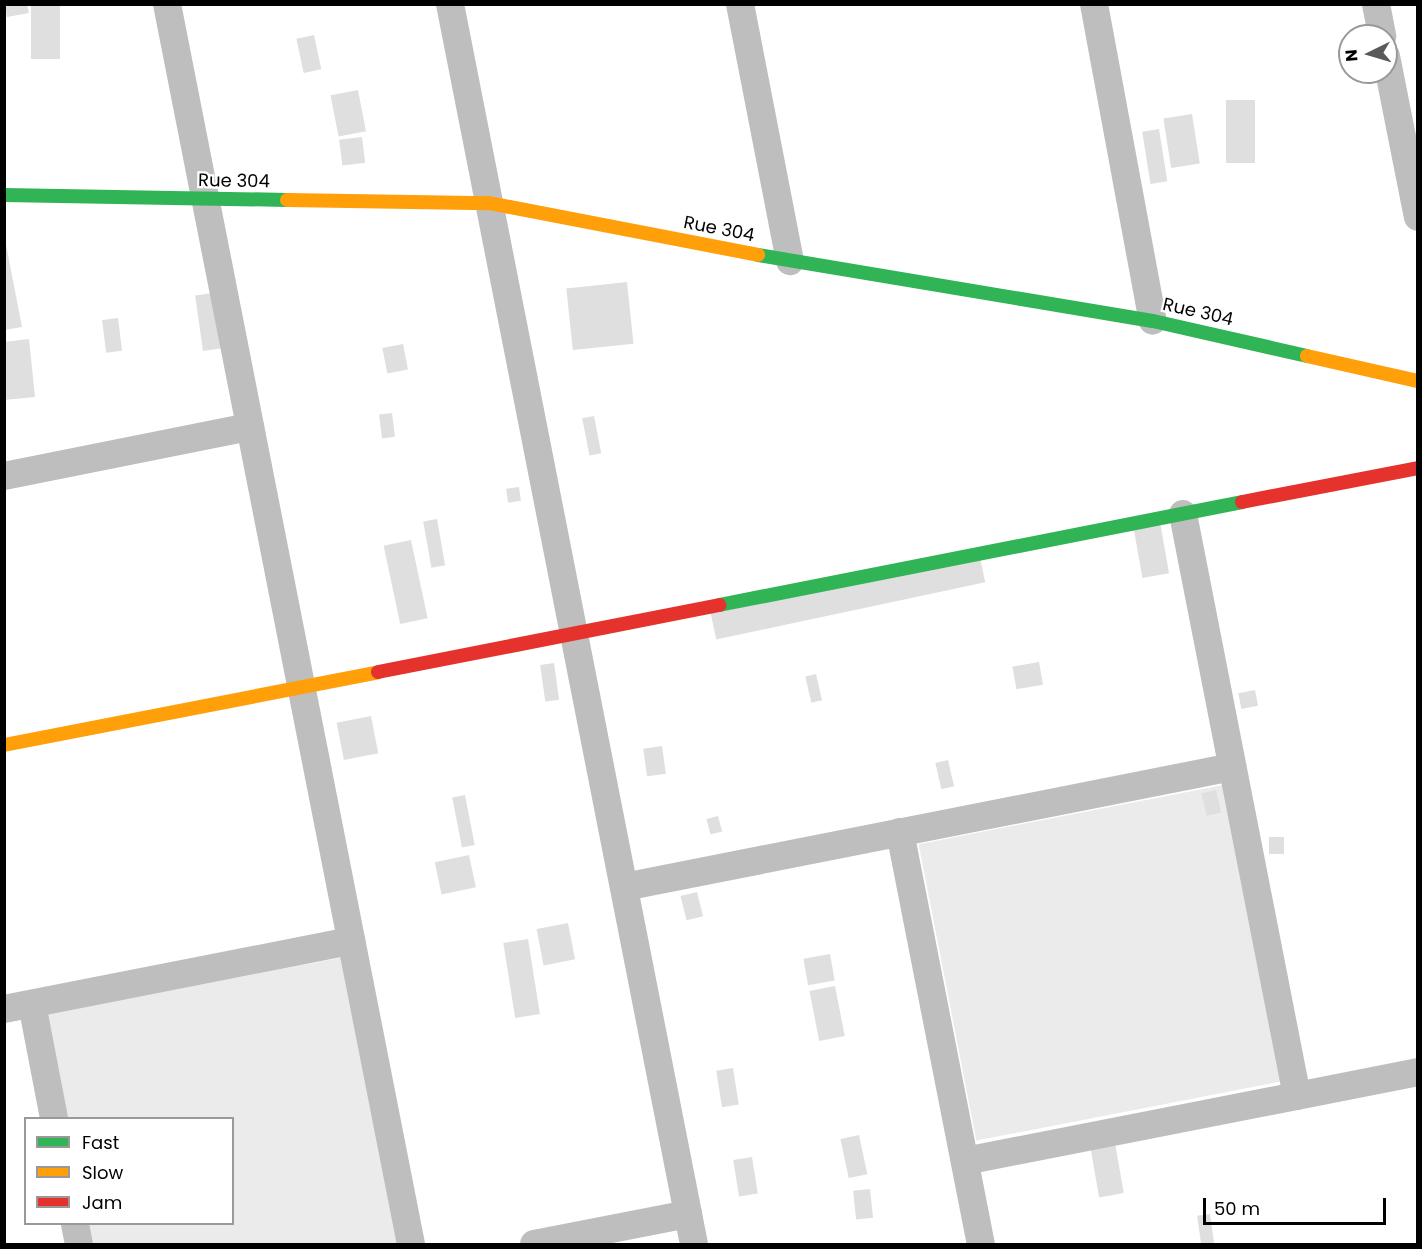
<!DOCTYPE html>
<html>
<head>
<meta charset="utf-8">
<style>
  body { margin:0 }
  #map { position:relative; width:1422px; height:1249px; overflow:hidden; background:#fff; font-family:Poppins,sans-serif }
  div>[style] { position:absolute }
  .green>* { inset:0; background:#ebebeb; transform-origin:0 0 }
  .building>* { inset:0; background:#dfdfdf; transform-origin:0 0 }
  .street>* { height:28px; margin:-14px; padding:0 14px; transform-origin:14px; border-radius:14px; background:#bebebe }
  .fast>* { height:14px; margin:-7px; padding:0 7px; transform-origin:7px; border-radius:7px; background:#30b455 }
  .slow>* { height:14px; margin:-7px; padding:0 7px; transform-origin:7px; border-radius:7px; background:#ff9f0a }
  .jam>* { height:14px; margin:-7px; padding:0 7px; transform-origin:7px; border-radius:7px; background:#e5322d }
  span { translate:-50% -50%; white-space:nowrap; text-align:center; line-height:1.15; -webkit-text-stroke:4.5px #fff; paint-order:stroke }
  .street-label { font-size:18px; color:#000 }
  .frame { position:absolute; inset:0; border:6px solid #000; pointer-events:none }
  .legend { position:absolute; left:24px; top:1117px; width:210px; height:108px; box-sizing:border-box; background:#fff; border:2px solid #999; margin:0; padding:8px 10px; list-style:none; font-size:18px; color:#000 }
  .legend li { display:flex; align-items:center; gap:12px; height:30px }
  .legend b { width:30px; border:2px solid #999 }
  .north { position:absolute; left:1338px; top:24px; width:60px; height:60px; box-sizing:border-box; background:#fff; border:2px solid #999; border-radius:50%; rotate:265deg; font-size:16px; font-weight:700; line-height:24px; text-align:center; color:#000 }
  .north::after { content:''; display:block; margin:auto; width:21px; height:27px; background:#595959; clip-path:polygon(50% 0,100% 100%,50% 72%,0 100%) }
  .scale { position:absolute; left:1203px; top:1198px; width:183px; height:27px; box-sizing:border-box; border:3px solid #000; border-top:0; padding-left:8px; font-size:18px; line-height:21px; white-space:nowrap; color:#000; -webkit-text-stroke:4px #fff; paint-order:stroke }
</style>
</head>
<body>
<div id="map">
  <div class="green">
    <div style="left:1223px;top:785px;width:302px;height:310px;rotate:79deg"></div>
    <div style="clip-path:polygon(350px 956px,404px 1244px,88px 1244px,85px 1224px,232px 1224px,232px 1118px,65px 1118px,45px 1014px)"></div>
  </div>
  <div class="building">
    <div style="clip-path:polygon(5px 4px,27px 4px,29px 13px,7px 17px)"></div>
    <div style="left:31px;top:4px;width:29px;height:55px"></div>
    <div style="left:314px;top:35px;width:35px;height:18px;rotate:78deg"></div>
    <div style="left:358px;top:90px;width:42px;height:28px;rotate:79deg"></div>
    <div style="left:1255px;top:100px;width:63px;height:29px;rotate:90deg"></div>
    <div style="left:1192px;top:114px;width:50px;height:29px;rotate:81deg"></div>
    <div style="left:1159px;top:129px;width:53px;height:17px;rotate:81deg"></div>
    <div style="left:362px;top:137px;width:26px;height:23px;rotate:83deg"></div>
    <div style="clip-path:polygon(4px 234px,22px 327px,4px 330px)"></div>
    <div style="left:627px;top:282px;width:62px;height:61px;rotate:84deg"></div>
    <div style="left:213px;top:293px;width:56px;height:18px;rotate:82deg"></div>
    <div style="left:118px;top:318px;width:33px;height:16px;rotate:83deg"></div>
    <div style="clip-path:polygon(29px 339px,35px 397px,4px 400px,4px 342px)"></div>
    <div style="left:403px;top:344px;width:26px;height:21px;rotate:79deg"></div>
    <div style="left:392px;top:413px;width:24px;height:13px;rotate:83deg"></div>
    <div style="left:594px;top:416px;width:38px;height:12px;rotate:79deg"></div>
    <div style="left:519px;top:487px;width:14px;height:13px;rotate:82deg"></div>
    <div style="left:437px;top:519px;width:47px;height:14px;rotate:80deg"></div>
    <div style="left:1160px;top:522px;width:52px;height:27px;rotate:80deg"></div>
    <div style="left:411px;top:540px;width:80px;height:28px;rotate:78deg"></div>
    <div style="left:979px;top:553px;width:30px;height:275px;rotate:78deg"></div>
    <div style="left:1039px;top:662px;width:23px;height:27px;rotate:80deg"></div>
    <div style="left:554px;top:663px;width:37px;height:14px;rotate:82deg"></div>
    <div style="left:816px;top:674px;width:27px;height:11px;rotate:77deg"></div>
    <div style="left:1255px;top:690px;width:16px;height:17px;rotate:79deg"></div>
    <div style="left:371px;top:716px;width:38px;height:35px;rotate:79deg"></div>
    <div style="left:662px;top:746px;width:28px;height:19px;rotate:82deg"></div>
    <div style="left:948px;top:760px;width:27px;height:13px;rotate:77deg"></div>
    <div style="left:1216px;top:790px;width:23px;height:15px;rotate:77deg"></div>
    <div style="left:465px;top:795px;width:51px;height:13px;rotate:79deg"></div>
    <div style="left:718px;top:816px;width:16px;height:12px;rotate:75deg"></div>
    <div style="left:1284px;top:837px;width:17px;height:15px;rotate:90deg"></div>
    <div style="left:469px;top:855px;width:33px;height:35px;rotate:78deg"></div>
    <div style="left:697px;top:892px;width:25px;height:17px;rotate:76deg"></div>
    <div style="left:568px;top:923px;width:37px;height:32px;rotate:79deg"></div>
    <div style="left:528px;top:939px;width:76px;height:25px;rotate:81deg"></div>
    <div style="left:830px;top:954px;width:27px;height:27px;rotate:80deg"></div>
    <div style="left:835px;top:986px;width:51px;height:26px;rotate:79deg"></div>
    <div style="left:733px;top:1068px;width:37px;height:17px;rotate:81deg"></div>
    <div style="left:1113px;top:1132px;width:62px;height:25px;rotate:80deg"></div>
    <div style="left:859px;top:1135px;width:40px;height:19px;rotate:78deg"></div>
    <div style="left:752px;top:1157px;width:37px;height:19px;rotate:81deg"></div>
    <div style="left:870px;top:1189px;width:29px;height:17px;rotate:84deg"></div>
    <div style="left:1210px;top:1214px;width:29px;height:13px;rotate:82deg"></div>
  </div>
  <div class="street">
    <div style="left:167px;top:4px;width:1264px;rotate:78.87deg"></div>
    <div style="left:450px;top:4px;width:1264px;rotate:78.87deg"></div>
    <div style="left:740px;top:4px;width:262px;rotate:79deg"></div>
    <div style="left:1094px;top:4px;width:322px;rotate:79.5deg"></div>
    <div style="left:1376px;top:4px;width:33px;rotate:79deg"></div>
    <div style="left:1386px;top:56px;width:164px;rotate:78.8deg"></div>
    <div style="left:4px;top:476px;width:251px;rotate:-11.3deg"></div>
    <div style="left:1183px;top:514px;width:593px;rotate:78.92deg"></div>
    <div style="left:900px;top:832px;width:420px;rotate:78.9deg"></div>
    <div style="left:624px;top:887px;width:620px;rotate:-11.16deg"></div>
    <div style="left:32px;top:1004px;width:116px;rotate:79.1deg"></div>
    <div style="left:4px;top:1009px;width:354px;rotate:-11.1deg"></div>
    <div style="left:965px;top:1161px;width:462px;rotate:-11.1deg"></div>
    <div style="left:75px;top:1224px;width:20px;rotate:79deg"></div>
    <div style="left:534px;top:1244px;width:157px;rotate:-11deg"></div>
  </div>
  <div class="fast">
    <div style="left:4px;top:195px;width:283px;rotate:1deg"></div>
    <div style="left:758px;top:255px;width:400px;rotate:9.5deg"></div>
    <div style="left:1153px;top:321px;width:158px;rotate:12.8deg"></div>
    <div style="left:719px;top:605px;width:533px;rotate:-11.14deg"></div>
  </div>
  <div class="slow">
    <div style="left:287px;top:200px;width:202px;rotate:0.9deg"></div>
    <div style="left:489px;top:203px;width:274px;rotate:10.9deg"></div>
    <div style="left:1307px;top:356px;width:114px;rotate:12.7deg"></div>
    <div style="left:4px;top:745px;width:381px;rotate:-11deg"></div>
  </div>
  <div class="jam">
    <div style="left:1242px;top:502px;width:179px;rotate:-10.9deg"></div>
    <div style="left:378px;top:672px;width:348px;rotate:-11.1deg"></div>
  </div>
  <div class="street-label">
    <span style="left:234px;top:181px;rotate:1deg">Rue 304</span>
    <span style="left:719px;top:229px;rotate:11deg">Rue 304</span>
    <span style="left:1198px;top:312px;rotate:13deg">Rue 304</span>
  </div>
  <div class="frame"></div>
  <ul class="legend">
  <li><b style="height:8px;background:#30b455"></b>Fast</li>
  <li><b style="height:8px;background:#ff9f0a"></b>Slow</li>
  <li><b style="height:8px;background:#e5322d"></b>Jam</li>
  </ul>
  <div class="north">N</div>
  <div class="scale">50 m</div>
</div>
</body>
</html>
